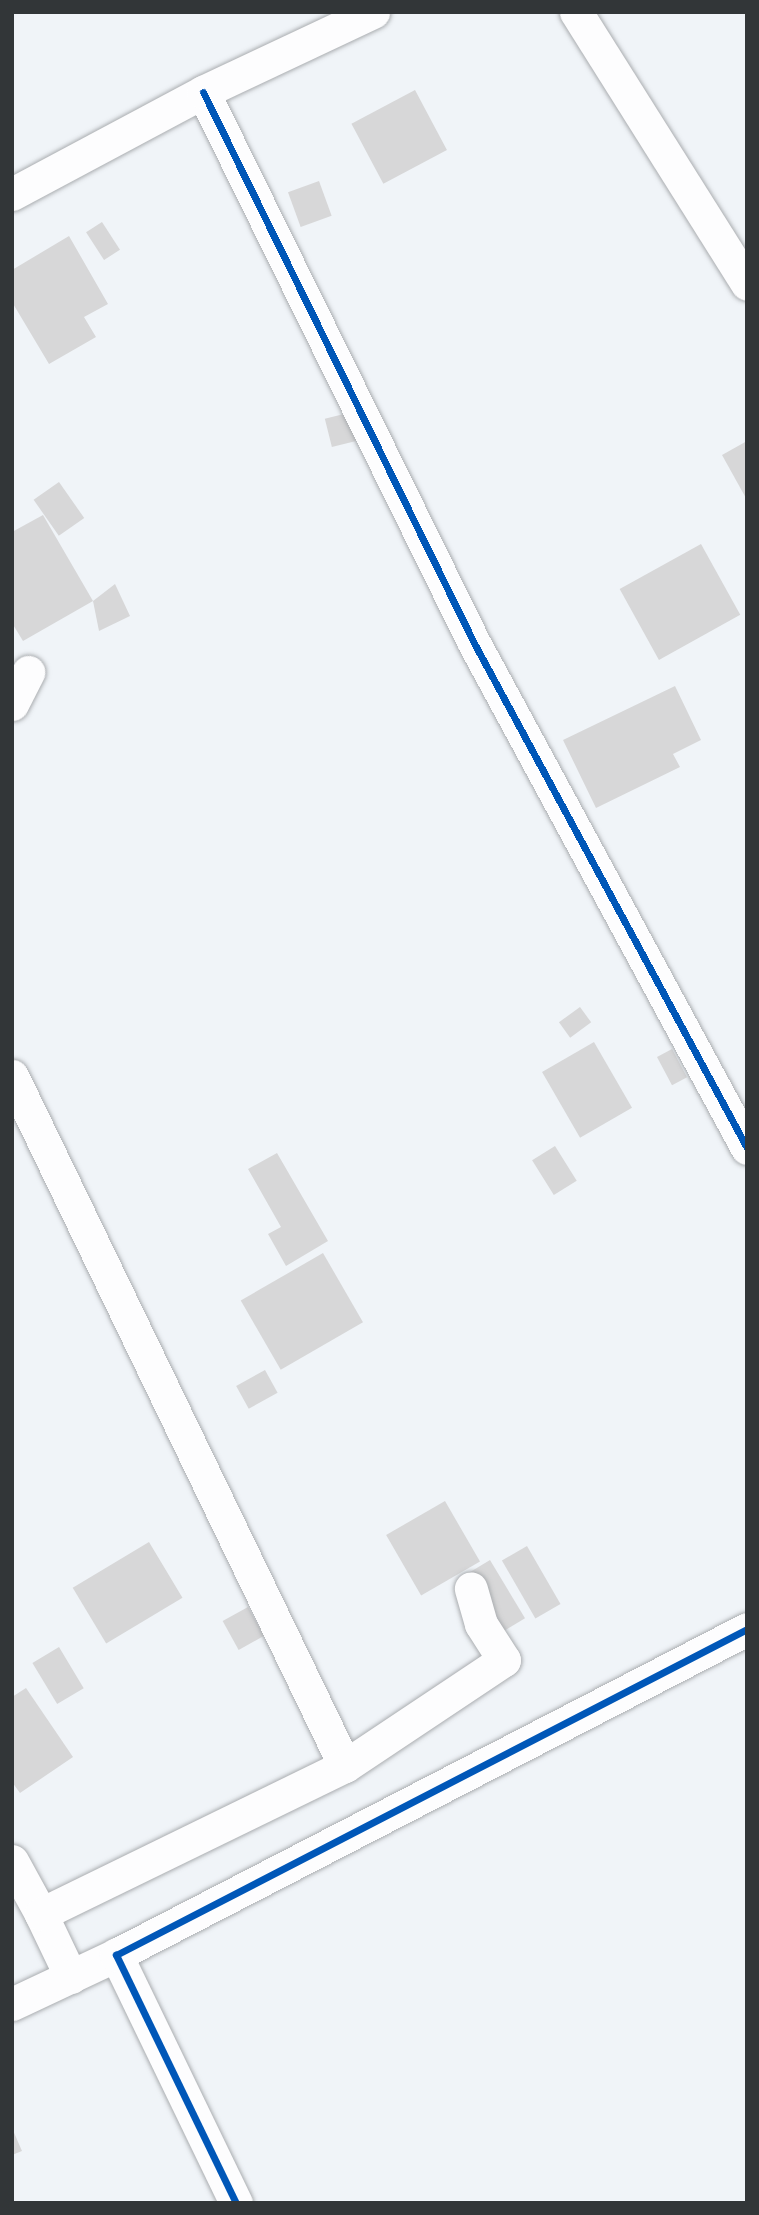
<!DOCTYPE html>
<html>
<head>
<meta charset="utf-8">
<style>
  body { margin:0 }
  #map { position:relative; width:759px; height:2215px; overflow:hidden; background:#f0f4f8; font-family:Ubuntu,sans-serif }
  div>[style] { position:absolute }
  .building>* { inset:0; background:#d7d7d8; transform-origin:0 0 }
  .roads { filter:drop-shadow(0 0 2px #aaadb0) drop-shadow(0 0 2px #aaadb0) }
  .street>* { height:33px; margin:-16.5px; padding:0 16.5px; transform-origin:16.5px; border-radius:16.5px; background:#fdfdfe }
  .cycleway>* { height:7px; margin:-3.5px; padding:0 3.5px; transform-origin:3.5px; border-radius:3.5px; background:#0057b8 }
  span { translate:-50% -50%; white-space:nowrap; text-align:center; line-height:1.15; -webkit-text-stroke:5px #fff; paint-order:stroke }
  .frame { position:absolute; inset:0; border:14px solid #323638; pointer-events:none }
</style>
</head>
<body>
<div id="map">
  <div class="building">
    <div style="left:415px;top:90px;width:68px;height:72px;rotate:62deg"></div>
    <div style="left:319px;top:181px;width:37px;height:33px;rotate:70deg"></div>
    <div style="left:102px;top:222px;width:33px;height:19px;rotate:57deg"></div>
    <div style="clip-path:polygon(69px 236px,108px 304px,84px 317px,96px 337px,49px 364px,12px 302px,12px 270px)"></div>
    <div style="left:352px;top:412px;width:29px;height:28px;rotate:76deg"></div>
    <div style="clip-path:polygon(747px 441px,747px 500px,722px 455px)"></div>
    <div style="left:59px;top:482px;width:44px;height:31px;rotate:55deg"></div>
    <div style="clip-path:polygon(43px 515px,93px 601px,23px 641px,12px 623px,12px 532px)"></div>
    <div style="left:701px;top:544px;width:81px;height:93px;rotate:61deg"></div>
    <div style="clip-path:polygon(115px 584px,130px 616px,99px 631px,93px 601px)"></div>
    <div style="clip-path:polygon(675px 686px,701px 740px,673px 754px,680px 767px,596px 808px,563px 740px)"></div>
    <div style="left:580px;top:1007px;width:19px;height:26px;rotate:54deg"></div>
    <div style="left:594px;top:1042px;width:76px;height:60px;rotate:60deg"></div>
    <div style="left:672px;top:1049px;width:32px;height:17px;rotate:62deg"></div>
    <div style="left:555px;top:1146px;width:41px;height:27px;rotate:58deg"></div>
    <div style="clip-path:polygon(277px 1153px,328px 1241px,286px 1266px,268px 1234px,281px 1227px,248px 1169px)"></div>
    <div style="left:323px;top:1253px;width:80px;height:95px;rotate:60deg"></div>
    <div style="left:265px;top:1370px;width:26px;height:33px;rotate:61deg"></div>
    <div style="left:445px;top:1501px;width:70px;height:68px;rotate:60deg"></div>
    <div style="left:149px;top:1542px;width:65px;height:89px;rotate:59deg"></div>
    <div style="left:527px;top:1546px;width:67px;height:29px;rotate:60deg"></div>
    <div style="left:490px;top:1560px;width:68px;height:26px;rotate:59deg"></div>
    <div style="left:248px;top:1607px;width:33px;height:29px;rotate:61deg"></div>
    <div style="left:59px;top:1647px;width:48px;height:31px;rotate:59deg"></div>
    <div style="clip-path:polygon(26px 1688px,73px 1757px,20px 1793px,12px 1782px,12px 1697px)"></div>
    <div style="clip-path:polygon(12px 2128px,22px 2151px,12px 2155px)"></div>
  </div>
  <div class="roads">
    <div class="street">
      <div style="left:576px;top:12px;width:321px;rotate:57.8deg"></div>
      <div style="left:203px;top:92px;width:614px;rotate:63.81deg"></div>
      <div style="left:474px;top:643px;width:574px;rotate:61.6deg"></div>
      <div style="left:12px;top:194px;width:217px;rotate:-28.1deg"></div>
      <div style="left:203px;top:92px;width:188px;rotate:-25.2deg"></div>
      <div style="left:12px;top:704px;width:36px;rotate:-63deg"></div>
      <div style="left:12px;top:1076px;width:766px;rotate:64.24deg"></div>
      <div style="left:12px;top:1861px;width:60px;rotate:61.3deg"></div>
      <div style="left:71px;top:1977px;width:70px;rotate:-115.5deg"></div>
      <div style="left:41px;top:1914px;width:338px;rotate:-26deg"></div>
      <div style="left:345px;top:1766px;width:191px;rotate:-33.7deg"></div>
      <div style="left:504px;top:1660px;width:43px;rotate:-122.6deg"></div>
      <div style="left:481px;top:1624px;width:37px;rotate:-106deg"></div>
      <div style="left:12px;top:2004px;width:115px;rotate:-25.2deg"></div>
      <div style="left:236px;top:2203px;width:276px;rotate:-115.8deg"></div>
      <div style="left:116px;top:1955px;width:710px;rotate:-27.32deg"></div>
    </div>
  </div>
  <div class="cycleway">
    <div style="left:203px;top:92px;width:614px;rotate:63.81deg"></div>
    <div style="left:474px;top:643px;width:574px;rotate:61.6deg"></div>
    <div style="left:236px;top:2203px;width:276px;rotate:-115.8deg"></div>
    <div style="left:116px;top:1955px;width:710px;rotate:-27.32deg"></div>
  </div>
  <div class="frame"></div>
</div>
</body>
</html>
